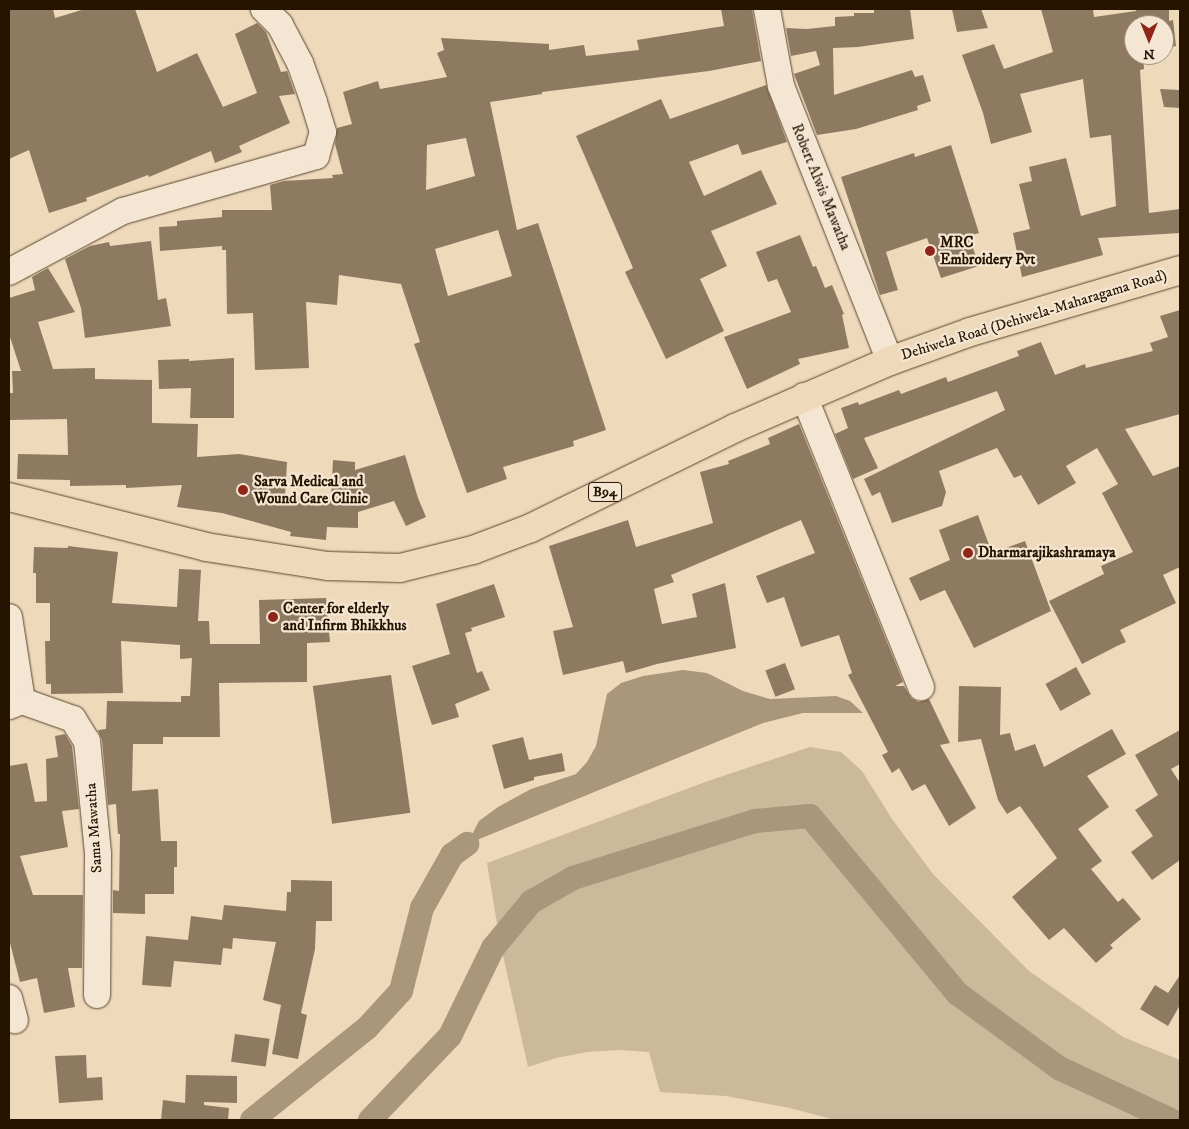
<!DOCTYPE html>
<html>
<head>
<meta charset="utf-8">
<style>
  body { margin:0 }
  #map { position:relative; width:1189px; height:1129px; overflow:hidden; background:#eed9bb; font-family:"IM FELL DW Pica",serif }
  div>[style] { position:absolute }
  .green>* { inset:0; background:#ccb89b }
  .water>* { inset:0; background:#aa967b }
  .canal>* { height:24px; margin:-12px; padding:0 12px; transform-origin:12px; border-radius:12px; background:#aa967b }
  .building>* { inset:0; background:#8e7a61; transform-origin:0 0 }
  .roads { filter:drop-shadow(0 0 1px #58452f) drop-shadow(0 0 1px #58452f) }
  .minor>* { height:26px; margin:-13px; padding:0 13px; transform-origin:13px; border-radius:13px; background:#f4e6d3 }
  .primary>* { height:28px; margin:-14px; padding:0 14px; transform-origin:14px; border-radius:14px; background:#eed9bb }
  .dots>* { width:14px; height:14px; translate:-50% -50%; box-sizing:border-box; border:2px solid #f4e6d3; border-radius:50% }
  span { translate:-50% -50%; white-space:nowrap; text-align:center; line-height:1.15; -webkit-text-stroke:4.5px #f4e6d3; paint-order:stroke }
  .shield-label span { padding:1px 4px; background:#f4e6d3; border:1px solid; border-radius:4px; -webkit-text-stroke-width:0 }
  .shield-label { font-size:14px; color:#261400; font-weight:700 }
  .street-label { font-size:15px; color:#261400 }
  .poi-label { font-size:15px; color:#261400; font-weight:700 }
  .left { translate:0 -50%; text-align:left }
  .frame { position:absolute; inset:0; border:10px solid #261400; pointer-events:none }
  .north { position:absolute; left:1124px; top:15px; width:50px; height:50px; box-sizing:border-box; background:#f4e6d3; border:1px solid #a2927f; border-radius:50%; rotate:180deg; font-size:14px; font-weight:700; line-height:20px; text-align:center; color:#261400 }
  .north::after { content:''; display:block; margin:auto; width:18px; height:22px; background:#8f2418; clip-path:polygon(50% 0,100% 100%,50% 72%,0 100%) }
</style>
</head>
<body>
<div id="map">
  <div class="green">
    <div style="clip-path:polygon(810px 747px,841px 752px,862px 771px,892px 819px,933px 874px,1029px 971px,1123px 1037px,1180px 1060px,1180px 1120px,835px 1120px,790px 1108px,726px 1096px,660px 1092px,649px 1052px,619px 1050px,587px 1052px,556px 1058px,528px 1067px,500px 942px,487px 863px,708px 781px)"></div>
  </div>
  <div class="water">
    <div style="clip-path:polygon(683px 670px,707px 673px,743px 691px,770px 699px,836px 696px,850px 701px,863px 713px,803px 713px,763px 723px,467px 844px,479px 821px,498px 807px,531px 789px,576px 774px,587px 762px,596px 746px,607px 694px,621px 683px,643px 676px)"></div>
  </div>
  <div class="canal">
    <div style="left:252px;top:1120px;width:147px;rotate:-38.7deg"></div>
    <div style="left:367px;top:1028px;width:50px;rotate:-47.4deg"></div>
    <div style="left:401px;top:991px;width:86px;rotate:-75.8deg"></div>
    <div style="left:422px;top:908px;width:61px;rotate:-60.5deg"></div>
    <div style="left:452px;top:855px;width:19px;rotate:-36deg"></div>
    <div style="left:370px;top:1120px;width:116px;rotate:-46.4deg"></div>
    <div style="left:450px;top:1036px;width:98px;rotate:-64deg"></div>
    <div style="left:493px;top:948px;width:60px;rotate:-50.4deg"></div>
    <div style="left:531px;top:902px;width:48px;rotate:-29.7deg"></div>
    <div style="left:573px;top:878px;width:191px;rotate:-17.4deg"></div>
    <div style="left:755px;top:821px;width:55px;rotate:-5.2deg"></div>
    <div style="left:810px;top:816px;width:231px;rotate:50.3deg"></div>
    <div style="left:958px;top:994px;width:125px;rotate:36.2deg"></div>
    <div style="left:1059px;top:1068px;width:123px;rotate:24.9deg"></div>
  </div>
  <div class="building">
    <div style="clip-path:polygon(9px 9px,53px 9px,55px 18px,85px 9px,135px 9px,157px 72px,197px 53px,223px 107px,257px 93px,235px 34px,257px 23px,266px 32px,281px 72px,287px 71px,295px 94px,279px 96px,290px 123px,239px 146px,242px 152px,215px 163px,211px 151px,149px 177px,148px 175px,86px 198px,87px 201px,49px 213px,29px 150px,9px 159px)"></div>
    <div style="clip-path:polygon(evenodd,721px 9px,752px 9px,761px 61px,709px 71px,542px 92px,542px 94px,490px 102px,517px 230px,538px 223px,606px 430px,573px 441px,574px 446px,503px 467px,507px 479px,467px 493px,414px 344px,420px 342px,401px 284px,339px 275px,337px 305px,306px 302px,309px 368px,255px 370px,253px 313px,227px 314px,226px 250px,222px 250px,222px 246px,160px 251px,159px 227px,177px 226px,177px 221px,222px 217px,222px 210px,272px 210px,270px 185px,284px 181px,333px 178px,332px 175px,343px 174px,335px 144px,337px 128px,352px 124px,343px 92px,378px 81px,380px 89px,447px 77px,437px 53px,444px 50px,441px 38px,549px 44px,549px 50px,584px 45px,586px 56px,639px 50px,637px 40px,724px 26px,721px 9px,466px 138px,475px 176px,426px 190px,427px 145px,466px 138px,721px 9px,498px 230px,512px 276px,448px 296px,435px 249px,498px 230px)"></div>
    <div style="clip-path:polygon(874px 9px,910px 9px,914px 39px,858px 47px,833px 48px,834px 95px,912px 70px,915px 77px,923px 75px,931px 101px,917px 106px,918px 110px,856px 129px,817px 135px,794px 74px,820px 65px,816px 51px,791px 56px,786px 28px,807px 29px,835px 26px,835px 17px,854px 16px,854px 13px,874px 13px)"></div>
    <div style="clip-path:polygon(952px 9px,981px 9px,988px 28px,957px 32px)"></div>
    <div style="clip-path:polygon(1041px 9px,1093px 9px,1094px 17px,1136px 11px,1136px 9px,1169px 9px,1169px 21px,1173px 20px,1176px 46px,1164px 48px,1164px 25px,1134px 25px,1134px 55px,1143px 55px,1144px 69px,1140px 70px,1149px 213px,1180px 209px,1180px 233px,1098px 238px,1103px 255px,1022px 277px,1013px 233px,1030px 229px,1019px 184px,1032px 181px,1029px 167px,1066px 158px,1081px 216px,1116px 206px,1111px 135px,1090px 138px,1083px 79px,1020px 94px,1032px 132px,991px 144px,983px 113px,962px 55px,994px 44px,1004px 69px,1053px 52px)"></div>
    <div style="clip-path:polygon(766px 85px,787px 142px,742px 155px,738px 144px,689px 162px,704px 196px,761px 170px,777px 204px,711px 231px,727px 266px,700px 279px,724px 331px,666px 359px,625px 272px,633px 268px,576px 136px,661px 99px,670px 119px)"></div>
    <div style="clip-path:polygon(1160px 89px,1180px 90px,1180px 108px,1164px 107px)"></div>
    <div style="clip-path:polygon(951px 145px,979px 233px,969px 236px,979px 266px,941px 278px,927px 238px,886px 252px,898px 290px,880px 295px,841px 177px,914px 153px,915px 157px)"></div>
    <div style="clip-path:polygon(800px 235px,813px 267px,816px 266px,825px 288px,832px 285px,844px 314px,842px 315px,849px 348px,798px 359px,800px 364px,747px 389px,724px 337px,791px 312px,777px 279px,768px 282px,756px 252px)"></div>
    <div style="clip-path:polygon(151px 241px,158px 300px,166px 298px,171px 326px,85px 338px,81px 308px,65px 259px,90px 246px,109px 242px,110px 246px)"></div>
    <div style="clip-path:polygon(48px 268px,75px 312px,38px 322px,53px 369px,95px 368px,95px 379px,152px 380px,152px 423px,198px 424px,197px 457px,239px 454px,287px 462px,285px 495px,331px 499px,333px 460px,355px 462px,355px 470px,405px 455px,418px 498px,426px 517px,406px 526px,394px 501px,358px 512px,358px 528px,327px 527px,326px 540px,290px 536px,291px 532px,222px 513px,177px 507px,182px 485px,126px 488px,126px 485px,70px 486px,70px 480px,17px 479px,18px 454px,68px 455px,67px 419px,9px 420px,9px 393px,13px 393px,12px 371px,21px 371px,9px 334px,9px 298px,35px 290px,32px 277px)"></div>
    <div style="clip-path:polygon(1180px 310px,1180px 414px,1125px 429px,1153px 476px,1180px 466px,1180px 567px,1163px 575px,1176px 603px,1120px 630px,1126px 642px,1117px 646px,1082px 664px,1049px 601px,1104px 574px,1101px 566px,1133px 552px,1102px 493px,1118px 484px,1097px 448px,1066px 466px,1076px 483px,1038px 505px,1021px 475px,1014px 478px,997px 448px,939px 471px,946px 492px,942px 506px,892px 523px,880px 492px,872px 496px,864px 479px,1005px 410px,997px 391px,864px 438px,878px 468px,853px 479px,835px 434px,848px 428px,841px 408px,858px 402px,859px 405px,899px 390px,901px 394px,946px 377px,948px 382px,1019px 356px,1017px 351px,1041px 342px,1055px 375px,1085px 364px,1086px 368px,1153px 351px,1150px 343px,1168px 337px,1160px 316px)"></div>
    <div style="clip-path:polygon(234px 358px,234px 418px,190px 418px,191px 388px,159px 389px,158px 360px,189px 359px,189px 361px)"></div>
    <div style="clip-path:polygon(799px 424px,903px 682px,895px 686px,904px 686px,911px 698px,918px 702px,929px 699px,950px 743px,940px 745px,976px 808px,949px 826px,925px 784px,912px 791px,899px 768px,892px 773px,882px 755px,888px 752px,848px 675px,852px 673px,839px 635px,801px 647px,784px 597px,767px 603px,756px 576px,815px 553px,801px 520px,671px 575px,674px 582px,654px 589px,662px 624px,697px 617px,692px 594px,725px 583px,736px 648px,657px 664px,626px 673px,623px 661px,563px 675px,553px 631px,573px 627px,549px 546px,628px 520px,636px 547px,713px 523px,700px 472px,729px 464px,728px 461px,770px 444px,768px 438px)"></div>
    <div style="clip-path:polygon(978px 515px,992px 553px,1025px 541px,1051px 611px,974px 648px,945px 590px,920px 601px,909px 578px,950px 560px,939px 530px)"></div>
    <div style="clip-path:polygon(68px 546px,118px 552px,112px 603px,177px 607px,179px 569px,201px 570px,198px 621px,209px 621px,210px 644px,260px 644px,259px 600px,326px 598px,330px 642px,307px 643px,307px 682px,219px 683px,220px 737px,163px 737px,163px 744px,133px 744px,132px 791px,158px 789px,161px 841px,177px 841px,177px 867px,174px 867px,174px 894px,145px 894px,145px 914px,113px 913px,113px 890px,119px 891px,120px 834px,118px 834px,116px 804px,108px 805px,102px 740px,98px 730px,106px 729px,107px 701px,181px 702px,181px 696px,190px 696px,192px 658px,180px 659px,180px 645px,121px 641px,123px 693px,51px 694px,51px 684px,46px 684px,45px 641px,50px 641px,50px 603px,36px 603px,36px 573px,33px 573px,34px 547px,68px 548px)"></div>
    <div style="clip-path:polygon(494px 584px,505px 617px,471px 628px,472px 631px,465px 633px,477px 673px,482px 671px,490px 690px,455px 704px,459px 717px,432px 725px,412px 666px,450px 654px,436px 604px)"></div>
    <div style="left:785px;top:663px;width:28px;height:21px;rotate:69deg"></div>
    <div style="left:1076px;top:667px;width:31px;height:35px;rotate:61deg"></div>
    <div style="left:391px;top:675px;width:139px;height:79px;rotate:82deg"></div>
    <div style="clip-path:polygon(959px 686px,1001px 687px,1000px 735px,1010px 733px,1015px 751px,1035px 744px,1044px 767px,1112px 729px,1126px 754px,1087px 776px,1109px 807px,1078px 829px,1102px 861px,1091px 869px,1118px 902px,1123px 898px,1141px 919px,1110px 945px,1113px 948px,1096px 963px,1064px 928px,1049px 940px,1012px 897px,1057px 858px,1020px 806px,1007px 814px,998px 800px,981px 739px,958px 742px)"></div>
    <div style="clip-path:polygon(1180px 730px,1180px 764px,1171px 769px,1180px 783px,1180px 860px,1152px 880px,1131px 852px,1153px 836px,1135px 810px,1158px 795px,1135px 755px)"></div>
    <div style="clip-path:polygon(65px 734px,72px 746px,79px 809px,62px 811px,68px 847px,20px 856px,33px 895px,83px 895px,82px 968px,68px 968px,75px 1007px,44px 1013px,37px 978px,20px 982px,9px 939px,9px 766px,27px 763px,35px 802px,47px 801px,46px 759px,58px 757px,55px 736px)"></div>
    <div style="clip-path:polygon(523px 737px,529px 760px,562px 753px,565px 771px,534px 777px,534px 780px,504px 789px,492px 745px)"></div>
    <div style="clip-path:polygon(291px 880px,332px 881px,332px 921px,316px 921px,315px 949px,301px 1013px,307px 1015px,298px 1059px,272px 1054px,281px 1005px,263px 1000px,276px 942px,233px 938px,232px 949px,223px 948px,221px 965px,174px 961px,171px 987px,142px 985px,146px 936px,188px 940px,191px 916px,222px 920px,224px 905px,286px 911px,287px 892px,291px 892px)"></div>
    <div style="clip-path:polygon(1180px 975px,1180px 1005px,1168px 1026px,1140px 1009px,1155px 985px,1168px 993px)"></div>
    <div style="left:235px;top:1034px;width:35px;height:28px;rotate:8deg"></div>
    <div style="clip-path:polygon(86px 1055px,87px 1078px,102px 1077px,103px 1100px,59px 1103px,55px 1056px)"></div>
    <div style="clip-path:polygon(186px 1075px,237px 1076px,237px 1103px,204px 1102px,204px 1105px,229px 1108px,228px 1120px,161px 1120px,163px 1100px,185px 1103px)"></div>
  </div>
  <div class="roads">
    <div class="minor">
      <div style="left:767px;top:9px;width:78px;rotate:79.7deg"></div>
      <div style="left:781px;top:86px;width:296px;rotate:68.4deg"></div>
      <div style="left:9px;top:272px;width:129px;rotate:-28.2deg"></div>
      <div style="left:123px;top:211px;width:201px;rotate:-15.9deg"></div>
      <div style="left:316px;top:156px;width:25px;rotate:-74deg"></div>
      <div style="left:323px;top:132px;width:31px;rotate:-107deg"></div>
      <div style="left:314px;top:102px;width:41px;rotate:-109.7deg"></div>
      <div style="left:300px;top:63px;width:43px;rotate:-117.8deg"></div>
      <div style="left:280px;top:25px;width:23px;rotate:-135deg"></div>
      <div style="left:804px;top:396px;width:314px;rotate:68.1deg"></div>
      <div style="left:9px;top:617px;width:85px;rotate:81.2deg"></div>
      <div style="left:9px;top:706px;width:14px;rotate:-21deg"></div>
      <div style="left:22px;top:701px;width:54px;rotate:19.4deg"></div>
      <div style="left:73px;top:719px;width:26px;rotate:58deg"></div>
      <div style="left:87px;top:741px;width:114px;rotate:84.4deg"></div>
      <div style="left:98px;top:854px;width:141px;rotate:90.4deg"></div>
      <div style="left:9px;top:998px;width:23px;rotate:75deg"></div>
    </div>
    <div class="primary">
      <div style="left:9px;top:497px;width:203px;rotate:14.2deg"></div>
      <div style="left:206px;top:547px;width:123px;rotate:8.9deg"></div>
      <div style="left:328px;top:566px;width:72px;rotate:1.6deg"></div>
      <div style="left:400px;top:568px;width:75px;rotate:-13.9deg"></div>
      <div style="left:473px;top:550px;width:62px;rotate:-20.8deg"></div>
      <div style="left:531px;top:528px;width:227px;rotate:-26.1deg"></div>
      <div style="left:735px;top:428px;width:169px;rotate:-23.4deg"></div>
      <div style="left:890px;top:361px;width:85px;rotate:-19.9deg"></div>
      <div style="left:970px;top:332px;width:219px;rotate:-16.4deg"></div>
    </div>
  </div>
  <div class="dots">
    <div style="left:930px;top:251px;background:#8f2418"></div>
    <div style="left:243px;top:490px;background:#8f2418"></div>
    <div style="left:968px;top:553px;background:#8f2418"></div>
    <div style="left:273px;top:617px;background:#8f2418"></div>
  </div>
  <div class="shield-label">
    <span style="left:605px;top:492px">B94</span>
  </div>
  <div class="street-label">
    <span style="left:821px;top:187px;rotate:68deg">Robert Alwis Mawatha</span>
    <span style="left:1034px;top:315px;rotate:-17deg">Dehiwela Road (Dehiwela-Maharagama Road)</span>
    <span style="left:94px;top:828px;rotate:-94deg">Sama Mawatha</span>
  </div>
  <div class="poi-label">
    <span class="left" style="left:940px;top:251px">MRC<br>Embroidery Pvt</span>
    <span class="left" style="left:254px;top:490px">Sarva Medical and<br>Wound Care Clinic</span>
    <span class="left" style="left:978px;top:553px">Dharmarajikashramaya</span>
    <span class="left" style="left:283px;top:617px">Center for elderly<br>and Infirm Bhikkhus</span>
  </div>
  <div class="frame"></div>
  <div class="north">N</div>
</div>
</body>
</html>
